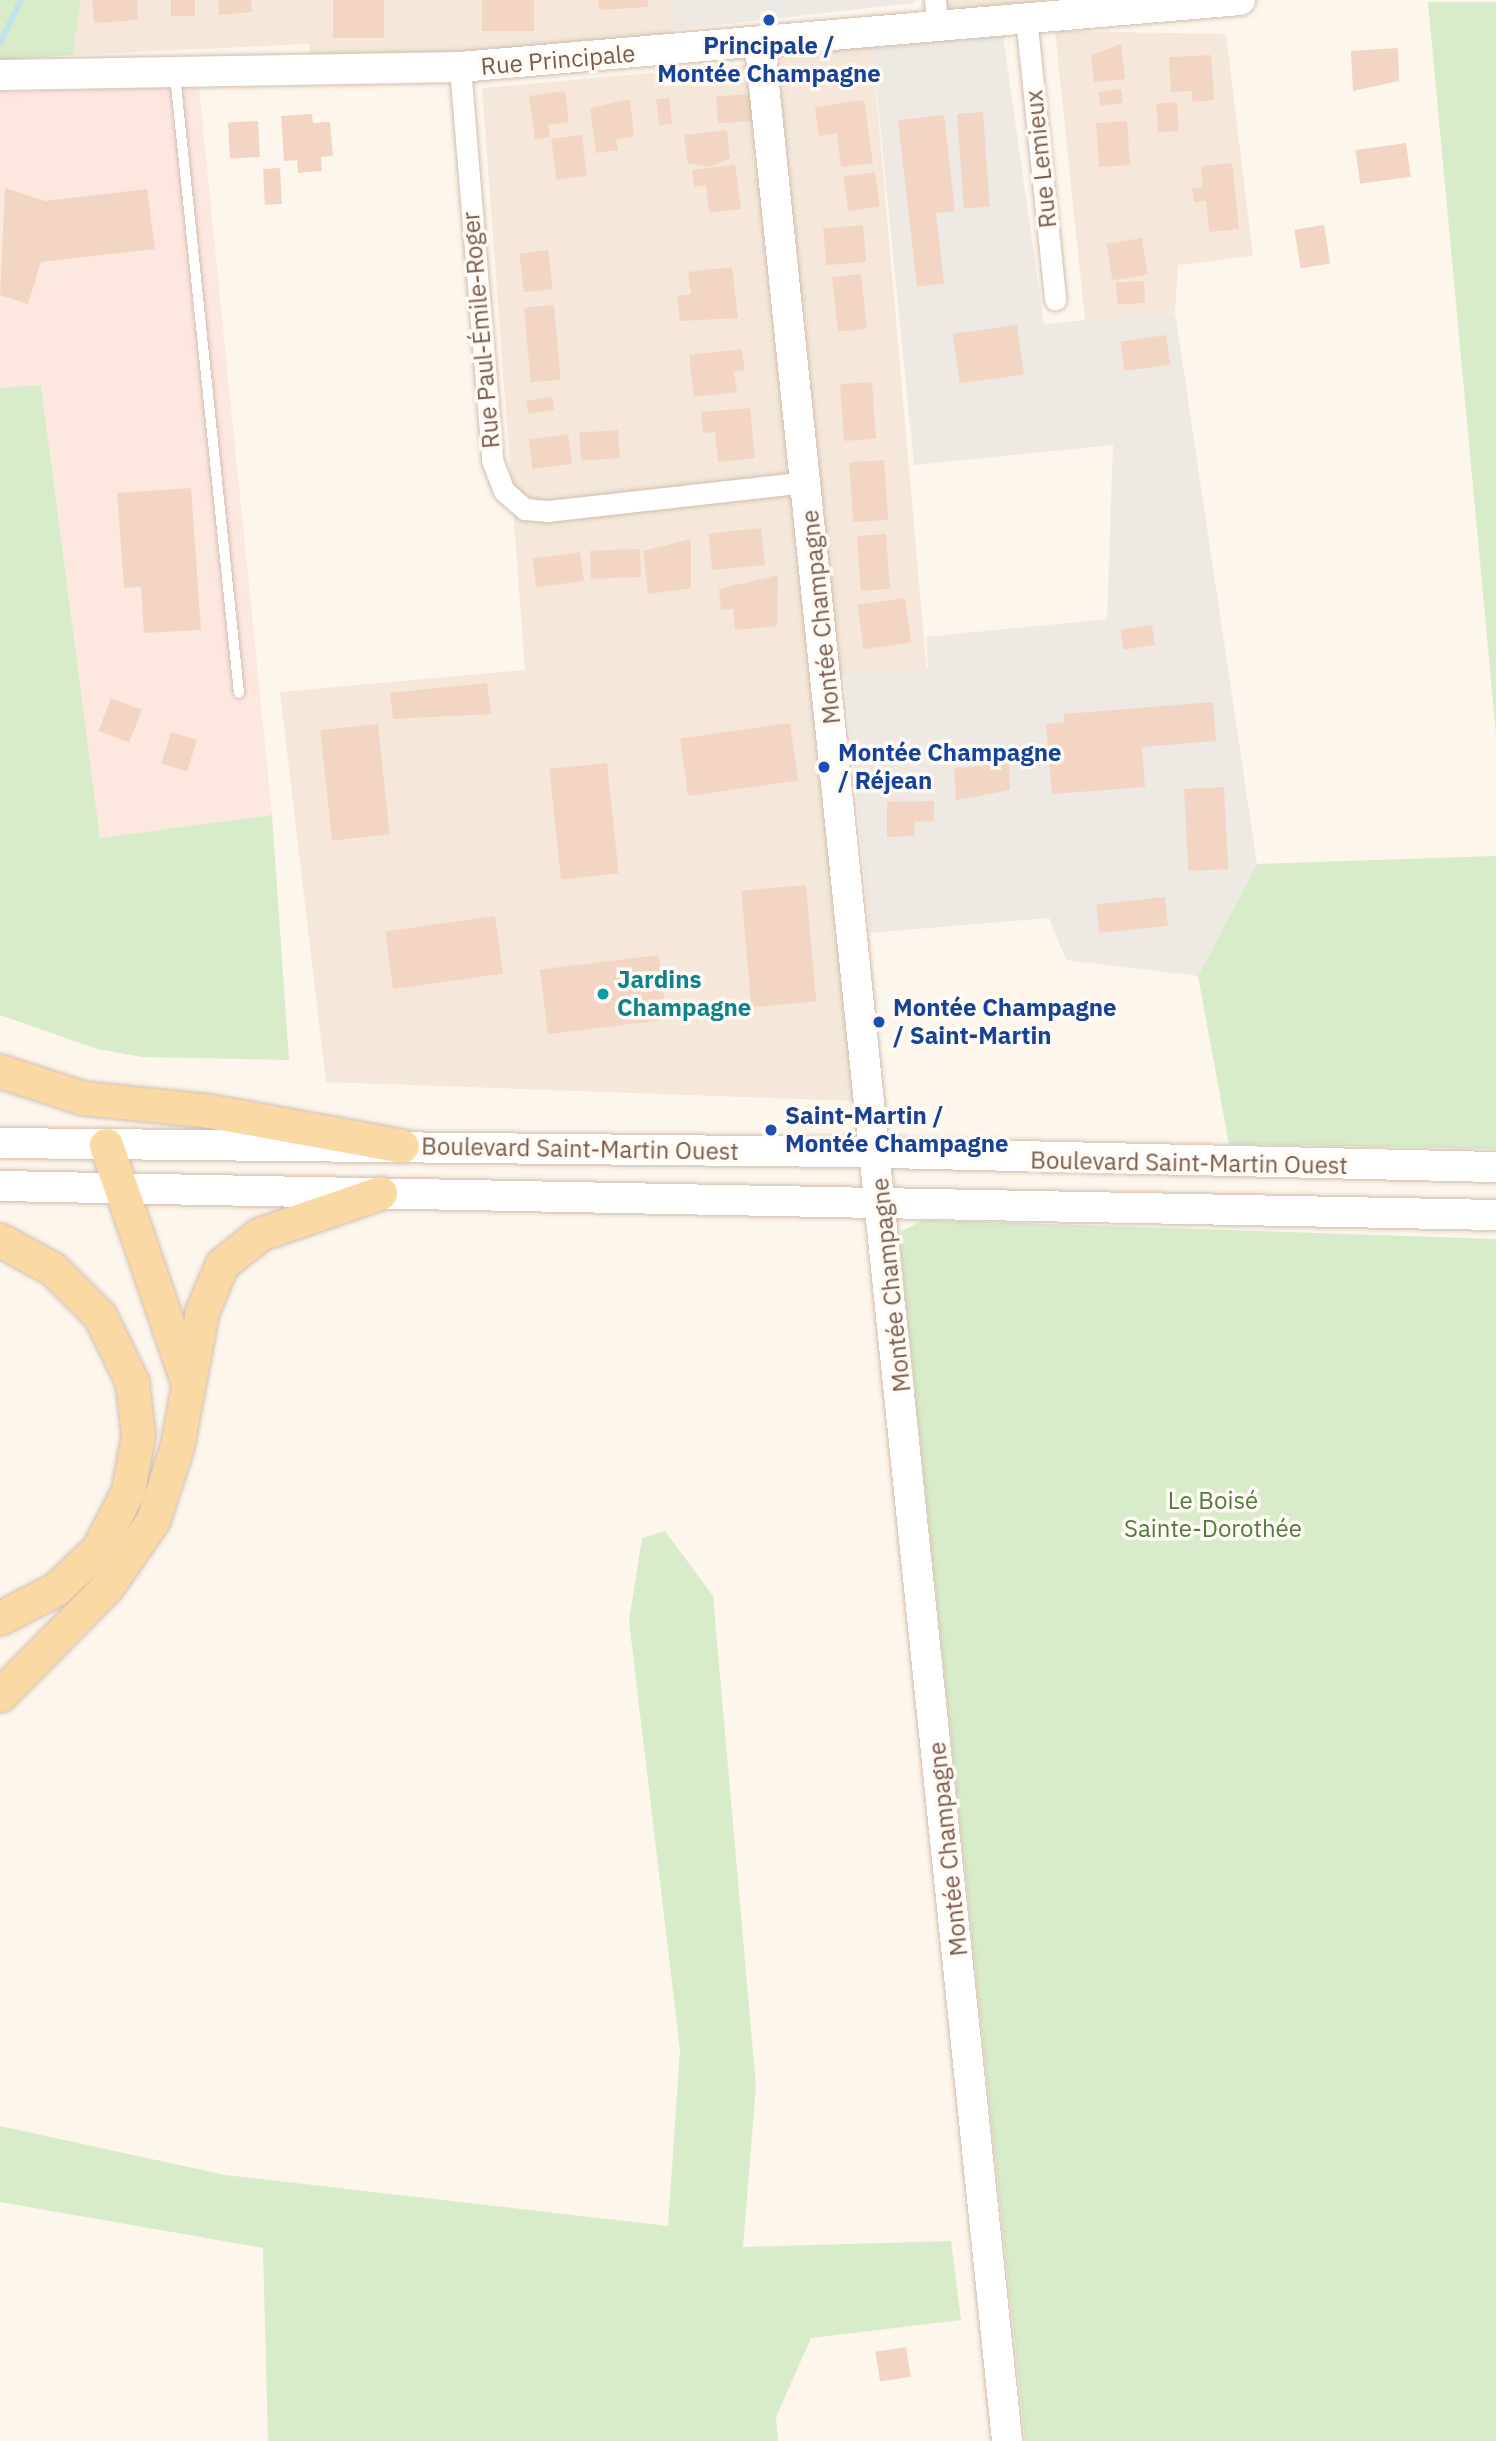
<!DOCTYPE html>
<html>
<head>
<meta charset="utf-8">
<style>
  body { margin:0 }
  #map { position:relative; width:1496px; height:2441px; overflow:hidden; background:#fdf6ec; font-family:"IBM Plex Sans",sans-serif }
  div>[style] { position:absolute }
  .residential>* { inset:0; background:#f5e8da; transform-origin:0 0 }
  .commercial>* { inset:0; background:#fde8e0 }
  .industrial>* { inset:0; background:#efe9e4 }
  .green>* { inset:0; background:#d8ecc9 }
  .stream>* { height:6px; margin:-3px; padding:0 3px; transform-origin:3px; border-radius:3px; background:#bfe3e8 }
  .building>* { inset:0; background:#f3d5c3; transform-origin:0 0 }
  .roads { filter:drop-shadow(0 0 2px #d1beb0) drop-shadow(0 0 2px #d1beb0) }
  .lane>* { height:10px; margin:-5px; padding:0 5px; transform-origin:5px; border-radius:5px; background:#fff }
  .street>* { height:21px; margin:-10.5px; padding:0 10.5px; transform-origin:10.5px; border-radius:10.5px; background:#fff }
  .secondary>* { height:30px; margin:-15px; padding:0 15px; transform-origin:15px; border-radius:15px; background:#fff }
  .primary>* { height:33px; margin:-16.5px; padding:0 16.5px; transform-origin:16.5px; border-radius:16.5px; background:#fbd9a5 }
  .dots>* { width:19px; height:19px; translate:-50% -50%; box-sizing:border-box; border:4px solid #fffaf3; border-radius:50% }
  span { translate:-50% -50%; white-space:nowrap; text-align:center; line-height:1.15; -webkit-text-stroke:7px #fffaf3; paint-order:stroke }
  .transit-label { font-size:24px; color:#164399; font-weight:700 }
  .left { translate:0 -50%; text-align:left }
  .street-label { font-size:24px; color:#7a5c4d }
  .culture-label { font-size:24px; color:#0d838f; font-weight:700 }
  .park-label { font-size:24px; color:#537a41 }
</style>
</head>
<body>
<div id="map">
  <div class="residential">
    <div style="clip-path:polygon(81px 0,669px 0,674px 51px,313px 73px,309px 44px,73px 55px)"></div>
    <div style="clip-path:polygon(942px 0,1124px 0,943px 12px)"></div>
    <div style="clip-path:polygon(1055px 31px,1226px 34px,1253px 256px,1178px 265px,1175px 312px,1085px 320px)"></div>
    <div style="left:872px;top:45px;width:626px;height:95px;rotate:85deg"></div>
    <div style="clip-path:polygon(750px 64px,854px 1101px,326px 1082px,280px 692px,525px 670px,482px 88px)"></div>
  </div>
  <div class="commercial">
    <div style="clip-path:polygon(199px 87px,272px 815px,100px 839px,41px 385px,0 388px,0 92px)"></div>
  </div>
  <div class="industrial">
    <div style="clip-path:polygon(669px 0,915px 0,915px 3px,672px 30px)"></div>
    <div style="clip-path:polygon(1003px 36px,1044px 324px,1175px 312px,1257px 864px,1198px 976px,1066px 960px,1049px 918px,870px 933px,844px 672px,928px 668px,926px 637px,1107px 619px,1113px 445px,914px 465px,872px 45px)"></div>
  </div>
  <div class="green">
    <div style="clip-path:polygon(0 0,81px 0,73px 55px,0 60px)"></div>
    <div style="clip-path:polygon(1428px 2px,1496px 2px,1496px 734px)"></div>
    <div style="clip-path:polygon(41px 385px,100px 838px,272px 815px,289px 1060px,143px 1057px,97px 1049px,0 1015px,0 388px)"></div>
    <div style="clip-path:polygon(1496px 856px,1496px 1149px,1229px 1144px,1198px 976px,1257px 864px)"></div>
    <div style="clip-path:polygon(924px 1220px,1496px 1239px,1496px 2441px,1025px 2441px,900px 1248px,902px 1231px)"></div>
    <div style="clip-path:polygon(665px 1531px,713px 1596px,756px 2086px,743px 2247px,951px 2241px,961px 2320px,811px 2338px,776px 2417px,778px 2441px,268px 2441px,263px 2248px,0 2202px,0 2126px,225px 2175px,668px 2226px,680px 2050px,629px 1621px,642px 1538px)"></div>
  </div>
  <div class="stream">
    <div style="left:0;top:43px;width:48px;rotate:-64deg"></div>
  </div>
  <div class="building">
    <div style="clip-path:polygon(92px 0,137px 0,138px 20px,94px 23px)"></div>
    <div style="left:171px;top:0;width:24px;height:16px"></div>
    <div style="clip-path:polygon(218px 0,251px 0,252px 12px,219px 15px)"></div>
    <div style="left:333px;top:0;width:51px;height:38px"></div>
    <div style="left:482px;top:0;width:52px;height:31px"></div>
    <div style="clip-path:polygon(598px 0,648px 0,648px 7px,599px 10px)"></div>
    <div style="clip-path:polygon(1121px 44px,1125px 79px,1094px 82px,1091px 55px)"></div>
    <div style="clip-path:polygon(1398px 48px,1399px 81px,1353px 91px,1351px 51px)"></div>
    <div style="clip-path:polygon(1211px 55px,1214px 100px,1192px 102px,1192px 91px,1171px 92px,1169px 57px)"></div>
    <div style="left:1121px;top:89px;width:14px;height:23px;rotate:82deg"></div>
    <div style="clip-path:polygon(565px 91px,569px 122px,548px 125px,550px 137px,535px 139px,529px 96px)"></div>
    <div style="left:751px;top:94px;width:27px;height:35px;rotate:86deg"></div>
    <div style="left:669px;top:98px;width:26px;height:13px;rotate:83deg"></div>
    <div style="clip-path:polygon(630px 99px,634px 137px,616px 139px,618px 150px,596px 153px,590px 108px)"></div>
    <div style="clip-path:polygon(864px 100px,873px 163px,841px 167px,837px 133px,819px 136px,815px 107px)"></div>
    <div style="left:1177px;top:102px;width:29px;height:21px;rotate:86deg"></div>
    <div style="left:983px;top:112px;width:95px;height:26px;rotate:86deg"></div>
    <div style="clip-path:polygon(312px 114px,313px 123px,330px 122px,333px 156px,321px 157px,322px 171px,298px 173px,297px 160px,284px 161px,281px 116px)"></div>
    <div style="clip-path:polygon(944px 115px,955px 211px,936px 213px,944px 283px,917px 287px,898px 120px)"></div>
    <div style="left:258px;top:121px;width:36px;height:30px;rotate:87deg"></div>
    <div style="left:1127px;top:121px;width:44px;height:31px;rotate:86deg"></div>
    <div style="clip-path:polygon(727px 130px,730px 158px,710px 167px,688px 163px,684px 135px)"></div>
    <div style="left:582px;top:135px;width:41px;height:31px;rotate:83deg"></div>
    <div style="left:1406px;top:143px;width:34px;height:51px;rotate:82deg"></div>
    <div style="clip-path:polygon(1232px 163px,1239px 229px,1209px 232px,1206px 201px,1194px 202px,1192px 188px,1203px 187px,1201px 166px)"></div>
    <div style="clip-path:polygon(735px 165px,741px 209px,709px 213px,706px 185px,694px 187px,692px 170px)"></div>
    <div style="left:280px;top:168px;width:36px;height:17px;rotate:87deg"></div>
    <div style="left:875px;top:172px;width:35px;height:32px;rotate:82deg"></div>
    <div style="clip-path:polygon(5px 188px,45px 201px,147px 189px,155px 249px,41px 262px,28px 304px,0 295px)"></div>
    <div style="left:863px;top:225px;width:37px;height:40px;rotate:85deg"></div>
    <div style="left:1324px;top:225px;width:39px;height:30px;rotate:81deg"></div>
    <div style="left:1142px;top:238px;width:37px;height:36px;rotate:81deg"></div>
    <div style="left:548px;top:250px;width:39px;height:29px;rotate:83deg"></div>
    <div style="clip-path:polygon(732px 267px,738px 318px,680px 321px,677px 296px,691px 294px,688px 272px)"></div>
    <div style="left:861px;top:274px;width:55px;height:29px;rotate:84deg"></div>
    <div style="left:1144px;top:281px;width:22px;height:28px;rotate:87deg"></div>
    <div style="left:554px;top:305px;width:75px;height:30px;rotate:85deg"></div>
    <div style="left:1017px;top:325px;width:50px;height:65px;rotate:82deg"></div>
    <div style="left:1166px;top:335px;width:30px;height:46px;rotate:82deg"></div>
    <div style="clip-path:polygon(742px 349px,745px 370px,734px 371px,737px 392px,694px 397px,689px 355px)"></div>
    <div style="left:872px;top:382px;width:57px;height:32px;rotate:86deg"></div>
    <div style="left:552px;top:397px;width:13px;height:26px;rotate:81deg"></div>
    <div style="clip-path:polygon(750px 408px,755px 458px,718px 462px,715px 432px,703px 433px,701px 412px)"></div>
    <div style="left:618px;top:430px;width:28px;height:39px;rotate:86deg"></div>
    <div style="left:568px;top:434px;width:30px;height:40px;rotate:82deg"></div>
    <div style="left:884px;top:460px;width:60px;height:35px;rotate:86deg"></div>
    <div style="clip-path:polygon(191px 488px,201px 630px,144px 633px,141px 587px,124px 588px,117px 493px)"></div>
    <div style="left:761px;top:528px;width:37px;height:53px;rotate:84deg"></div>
    <div style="left:886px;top:534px;width:55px;height:29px;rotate:86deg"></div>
    <div style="clip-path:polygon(691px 539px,691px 588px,648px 594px,643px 551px)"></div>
    <div style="left:640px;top:549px;width:28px;height:50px;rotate:88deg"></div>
    <div style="left:580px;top:552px;width:29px;height:48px;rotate:82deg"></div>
    <div style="clip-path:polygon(778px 575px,777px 626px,735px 630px,733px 609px,721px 610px,719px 589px)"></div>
    <div style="left:905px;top:598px;width:45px;height:48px;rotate:82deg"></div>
    <div style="left:1152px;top:625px;width:20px;height:32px;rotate:81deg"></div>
    <div style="clip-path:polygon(487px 683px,491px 714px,393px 719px,390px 693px)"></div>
    <div style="left:111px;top:698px;width:33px;height:35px;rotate:21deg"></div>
    <div style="clip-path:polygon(1213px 702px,1216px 741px,1142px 747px,1145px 787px,1052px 794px,1046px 724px,1064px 722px,1064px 714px)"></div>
    <div style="left:790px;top:723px;width:58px;height:111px;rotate:82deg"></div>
    <div style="left:378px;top:724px;width:111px;height:58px;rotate:84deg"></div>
    <div style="left:171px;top:732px;width:27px;height:33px;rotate:17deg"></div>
    <div style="left:607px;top:763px;width:111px;height:58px;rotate:84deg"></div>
    <div style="clip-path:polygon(1009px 764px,1010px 790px,956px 800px,954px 768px)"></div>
    <div style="left:1224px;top:787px;width:82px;height:40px;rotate:87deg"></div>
    <div style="clip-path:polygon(934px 801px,934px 821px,914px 822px,915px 836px,887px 837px,887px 802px)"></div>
    <div style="left:806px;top:885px;width:117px;height:65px;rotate:85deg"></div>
    <div style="left:1165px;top:897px;width:29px;height:69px;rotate:84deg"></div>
    <div style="left:495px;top:916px;width:58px;height:111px;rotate:82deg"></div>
    <div style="left:659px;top:955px;width:65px;height:120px;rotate:83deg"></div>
    <div style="left:906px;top:2347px;width:30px;height:31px;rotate:81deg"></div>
  </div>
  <div class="roads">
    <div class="lane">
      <div style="left:175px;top:75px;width:621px;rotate:84.09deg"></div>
    </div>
    <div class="street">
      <div style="left:935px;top:0;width:24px;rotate:85deg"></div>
      <div style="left:1026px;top:17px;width:284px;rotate:84.1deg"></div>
      <div style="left:460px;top:67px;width:394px;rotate:85.3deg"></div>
      <div style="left:492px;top:460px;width:33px;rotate:69deg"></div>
      <div style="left:504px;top:491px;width:28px;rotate:41deg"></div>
      <div style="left:525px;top:509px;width:23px;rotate:5deg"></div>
      <div style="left:548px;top:511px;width:260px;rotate:-6.4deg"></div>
    </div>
    <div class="secondary">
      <div style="left:760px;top:46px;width:2408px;rotate:84.11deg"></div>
      <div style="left:0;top:75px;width:460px;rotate:-1deg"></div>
      <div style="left:460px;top:67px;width:783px;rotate:-4.91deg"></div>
      <div style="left:0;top:1143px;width:844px;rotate:0.61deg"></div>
      <div style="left:844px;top:1152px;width:652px;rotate:1.32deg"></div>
      <div style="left:0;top:1186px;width:1496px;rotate:1.11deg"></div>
    </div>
    <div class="primary">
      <div style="left:0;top:1071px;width:87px;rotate:18deg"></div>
      <div style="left:83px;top:1098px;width:128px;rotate:5.8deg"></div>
      <div style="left:210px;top:1111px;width:195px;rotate:10.3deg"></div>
      <div style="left:106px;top:1145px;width:245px;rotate:71deg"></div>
      <div style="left:0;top:1240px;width:60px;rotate:28.7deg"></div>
      <div style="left:53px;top:1269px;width:66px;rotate:45deg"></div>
      <div style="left:100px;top:1316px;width:73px;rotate:64.1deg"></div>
      <div style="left:132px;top:1382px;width:53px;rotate:83.5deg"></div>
      <div style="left:138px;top:1435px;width:57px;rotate:100.1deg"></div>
      <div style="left:128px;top:1491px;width:65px;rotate:117.3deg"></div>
      <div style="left:98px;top:1549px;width:58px;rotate:136.4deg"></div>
      <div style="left:56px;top:1589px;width:63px;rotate:152.6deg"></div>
      <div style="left:0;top:1695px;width:151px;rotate:-45.3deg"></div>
      <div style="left:106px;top:1588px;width:83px;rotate:-55.3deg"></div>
      <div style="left:153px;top:1520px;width:78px;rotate:-72deg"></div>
      <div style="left:177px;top:1446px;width:137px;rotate:-79.5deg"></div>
      <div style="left:202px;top:1311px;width:51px;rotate:-66.9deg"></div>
      <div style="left:222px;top:1264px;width:48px;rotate:-38.3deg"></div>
      <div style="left:260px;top:1234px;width:127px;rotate:-18.9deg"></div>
    </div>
  </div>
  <div class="dots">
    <div style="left:769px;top:20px;background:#1a4fb4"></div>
    <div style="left:824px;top:767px;background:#1a4fb4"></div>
    <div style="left:603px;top:994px;background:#0f9aa8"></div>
    <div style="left:879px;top:1022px;background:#1a4fb4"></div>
    <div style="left:771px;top:1130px;background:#1a4fb4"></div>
  </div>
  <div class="transit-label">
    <span style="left:769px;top:60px">Principale /<br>Montée Champagne</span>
    <span class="left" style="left:838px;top:767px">Montée Champagne<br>/ Réjean</span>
    <span class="left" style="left:893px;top:1022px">Montée Champagne<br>/ Saint-Martin</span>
    <span class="left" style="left:785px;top:1130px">Saint-Martin /<br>Montée Champagne</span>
  </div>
  <div class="street-label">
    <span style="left:558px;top:60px;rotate:-5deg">Rue Principale</span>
    <span style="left:1041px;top:159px;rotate:-96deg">Rue Lemieux</span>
    <span style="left:481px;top:330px;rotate:-95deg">Rue Paul-Émile-Roger</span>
    <span style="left:821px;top:617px;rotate:-96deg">Montée Champagne</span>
    <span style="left:580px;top:1149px;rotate:1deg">Boulevard Saint-Martin Ouest</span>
    <span style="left:1189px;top:1163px;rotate:1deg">Boulevard Saint-Martin Ouest</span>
    <span style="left:891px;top:1285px;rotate:-96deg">Montée Champagne</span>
    <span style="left:948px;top:1849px;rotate:-96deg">Montée Champagne</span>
  </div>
  <div class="culture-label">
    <span class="left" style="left:617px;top:994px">Jardins<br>Champagne</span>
  </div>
  <div class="park-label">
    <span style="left:1213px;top:1515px">Le Boisé<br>Sainte-Dorothée</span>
  </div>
</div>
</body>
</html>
